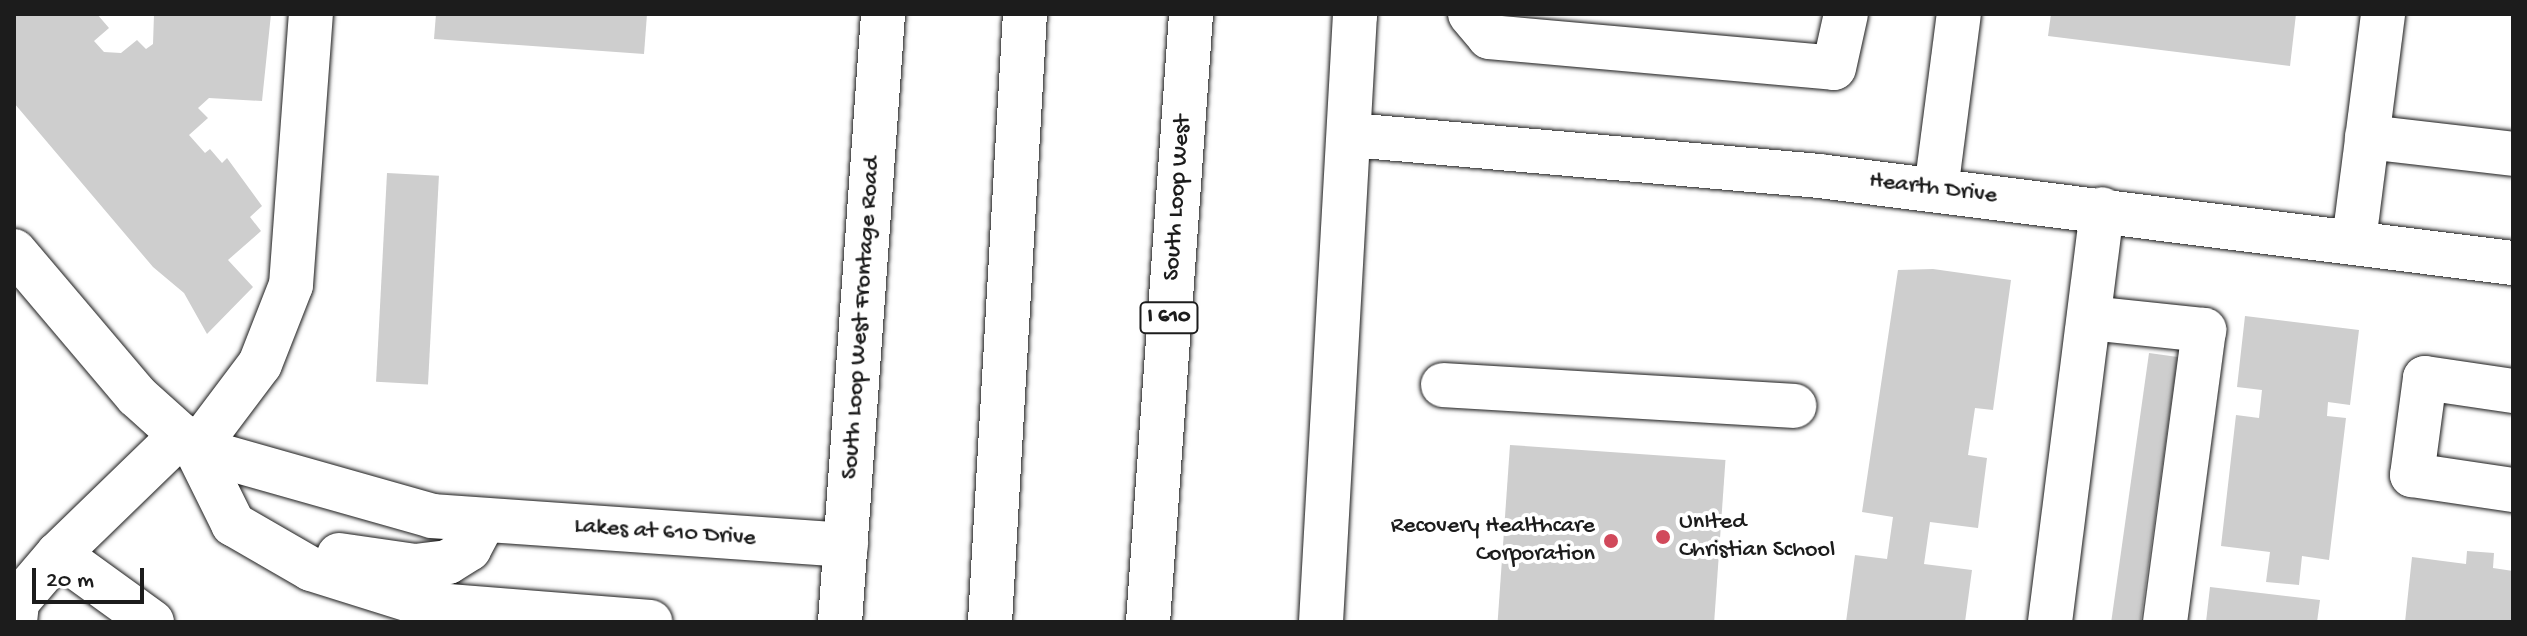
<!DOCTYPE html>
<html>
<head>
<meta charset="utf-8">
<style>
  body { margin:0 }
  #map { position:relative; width:2527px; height:636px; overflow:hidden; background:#fff; font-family:"Gochi Hand",sans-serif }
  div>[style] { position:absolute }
  .building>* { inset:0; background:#cecece; transform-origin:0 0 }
  .roads { filter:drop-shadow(0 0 2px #1c1c1c) drop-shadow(0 0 2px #1c1c1c) }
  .minor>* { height:44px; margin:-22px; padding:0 22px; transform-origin:22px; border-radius:22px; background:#fff }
  .major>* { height:44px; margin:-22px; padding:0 22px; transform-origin:22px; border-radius:22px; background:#fff }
  .highway>* { height:44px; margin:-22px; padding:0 22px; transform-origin:22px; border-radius:22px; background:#fff }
  .dots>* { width:22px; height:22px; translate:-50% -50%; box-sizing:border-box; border:4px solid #fff; border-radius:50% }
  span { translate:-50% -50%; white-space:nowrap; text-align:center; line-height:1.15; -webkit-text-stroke:8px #fff; paint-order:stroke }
  .shield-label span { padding:2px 6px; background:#fff; border:2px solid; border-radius:6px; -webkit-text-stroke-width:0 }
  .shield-label { font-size:22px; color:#1c1c1c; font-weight:700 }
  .street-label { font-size:24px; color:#1c1c1c }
  .poi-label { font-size:24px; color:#1c1c1c }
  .left { translate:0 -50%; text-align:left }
  .right { translate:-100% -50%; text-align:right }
  .frame { position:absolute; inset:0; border:16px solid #1c1c1c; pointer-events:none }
  .scale { position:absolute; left:32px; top:568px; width:112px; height:36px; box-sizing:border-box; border:4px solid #1c1c1c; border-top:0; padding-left:10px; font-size:24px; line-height:28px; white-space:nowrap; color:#1c1c1c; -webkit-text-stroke:6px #fff; paint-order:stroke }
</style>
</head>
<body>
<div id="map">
  <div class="building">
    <div style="clip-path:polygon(14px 14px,97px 14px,109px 28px,94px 41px,104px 52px,121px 53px,137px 40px,146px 49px,153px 44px,154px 14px,271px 14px,262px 101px,209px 98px,198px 108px,208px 118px,189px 135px,205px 153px,210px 149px,222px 163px,227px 158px,262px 206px,250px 217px,261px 231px,228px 260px,253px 287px,207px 334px,184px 293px,153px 267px,14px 103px)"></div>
    <div style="clip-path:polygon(436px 14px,647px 14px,644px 54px,434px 39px)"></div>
    <div style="clip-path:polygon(2051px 14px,2296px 14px,2290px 66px,2048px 36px)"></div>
    <div style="left:387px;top:173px;width:52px;height:209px;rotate:3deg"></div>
    <div style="clip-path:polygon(1933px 269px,2011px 280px,1993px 410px,1975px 408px,1968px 455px,1987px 458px,1978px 528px,1930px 522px,1924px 564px,1972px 570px,1965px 622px,1846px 622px,1855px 555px,1887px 559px,1893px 517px,1862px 512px,1898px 270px)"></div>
    <div style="clip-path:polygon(2245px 316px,2359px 330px,2350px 405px,2328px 402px,2327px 416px,2346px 418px,2329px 560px,2302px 556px,2299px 585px,2266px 582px,2270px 552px,2221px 546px,2236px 415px,2259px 418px,2262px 390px,2237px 387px)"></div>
    <div style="left:2149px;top:353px;width:29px;height:271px;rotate:8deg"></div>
    <div style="left:1510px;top:445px;width:216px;height:177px;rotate:4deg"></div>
    <div style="clip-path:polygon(2467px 551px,2494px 553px,2493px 568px,2513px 571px,2513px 622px,2405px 622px,2412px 557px,2466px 564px)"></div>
    <div style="clip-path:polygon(2210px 587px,2320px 600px,2317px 622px,2206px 622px)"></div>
  </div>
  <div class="roads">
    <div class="minor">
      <div style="left:1470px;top:14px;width:30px;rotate:50deg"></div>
      <div style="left:1489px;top:37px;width:346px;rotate:5.1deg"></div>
      <div style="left:1834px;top:68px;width:55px;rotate:-77.5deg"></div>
      <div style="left:1351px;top:135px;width:470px;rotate:5deg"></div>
      <div style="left:1819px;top:176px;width:699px;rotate:7.15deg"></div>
      <div style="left:2367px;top:137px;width:147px;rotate:6.6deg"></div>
      <div style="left:1936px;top:190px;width:177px;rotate:-82.6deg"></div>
      <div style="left:2354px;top:241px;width:229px;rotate:-82.7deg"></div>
      <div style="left:14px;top:251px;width:190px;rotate:49.7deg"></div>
      <div style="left:137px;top:396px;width:79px;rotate:41.9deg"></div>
      <div style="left:196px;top:449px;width:84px;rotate:63.7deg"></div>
      <div style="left:233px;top:524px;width:90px;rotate:30deg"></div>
      <div style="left:311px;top:569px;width:117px;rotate:17.4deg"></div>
      <div style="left:423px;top:604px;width:228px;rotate:4.5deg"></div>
      <div style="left:2089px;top:318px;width:116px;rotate:6deg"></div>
      <div style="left:2204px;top:330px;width:295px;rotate:97.6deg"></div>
      <div style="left:1443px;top:385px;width:352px;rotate:3.4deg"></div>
      <div style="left:2513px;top:391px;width:89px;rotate:-171.6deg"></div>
      <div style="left:2425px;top:378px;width:98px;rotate:97.6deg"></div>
      <div style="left:2412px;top:475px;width:102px;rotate:8.4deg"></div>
      <div style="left:196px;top:449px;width:245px;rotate:15.8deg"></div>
      <div style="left:432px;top:516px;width:415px;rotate:4deg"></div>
      <div style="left:196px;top:449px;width:106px;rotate:-53deg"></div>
      <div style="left:260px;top:364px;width:85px;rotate:-68.6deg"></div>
      <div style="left:291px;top:285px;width:272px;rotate:-85.8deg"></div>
      <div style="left:339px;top:555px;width:77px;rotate:8.2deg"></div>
      <div style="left:415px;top:566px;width:33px;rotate:-7deg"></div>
      <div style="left:448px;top:562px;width:25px;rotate:-32deg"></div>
      <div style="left:469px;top:549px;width:32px;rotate:-62deg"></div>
      <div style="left:15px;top:622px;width:20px;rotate:-84deg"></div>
      <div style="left:17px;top:602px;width:63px;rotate:-49.5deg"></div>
      <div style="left:152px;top:622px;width:116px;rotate:-144.1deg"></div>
      <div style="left:58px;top:554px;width:171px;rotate:-44.1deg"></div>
      <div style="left:2050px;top:622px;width:416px;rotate:-82.8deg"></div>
    </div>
    <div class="major">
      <div style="left:840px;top:622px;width:610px;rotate:-85.95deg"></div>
      <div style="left:1321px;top:622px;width:609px;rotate:-86.8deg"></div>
    </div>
    <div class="highway">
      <div style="left:1355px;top:14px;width:2px;rotate:90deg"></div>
      <div style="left:990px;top:622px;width:609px;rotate:-86.71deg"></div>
      <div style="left:1148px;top:622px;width:610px;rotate:-85.95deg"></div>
    </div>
  </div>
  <div class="dots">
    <div style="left:1663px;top:537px;background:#d1495b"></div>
    <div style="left:1611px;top:541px;background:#d1495b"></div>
  </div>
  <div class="shield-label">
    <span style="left:1169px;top:318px">I 610</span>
  </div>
  <div class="street-label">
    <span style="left:1933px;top:189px;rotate:7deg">Hearth Drive</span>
    <span style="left:1178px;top:198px;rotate:-86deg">South Loop West</span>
    <span style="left:862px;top:318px;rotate:-86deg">South Loop West Frontage Road</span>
    <span style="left:665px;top:533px;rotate:4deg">Lakes at 610 Drive</span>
  </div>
  <div class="poi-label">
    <span class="left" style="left:1679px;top:537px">UnIted<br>Christian School</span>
    <span class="right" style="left:1595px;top:541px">Recovery Healthcare<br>Corporation</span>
  </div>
  <div class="frame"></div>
  <div class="scale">20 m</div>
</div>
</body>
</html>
